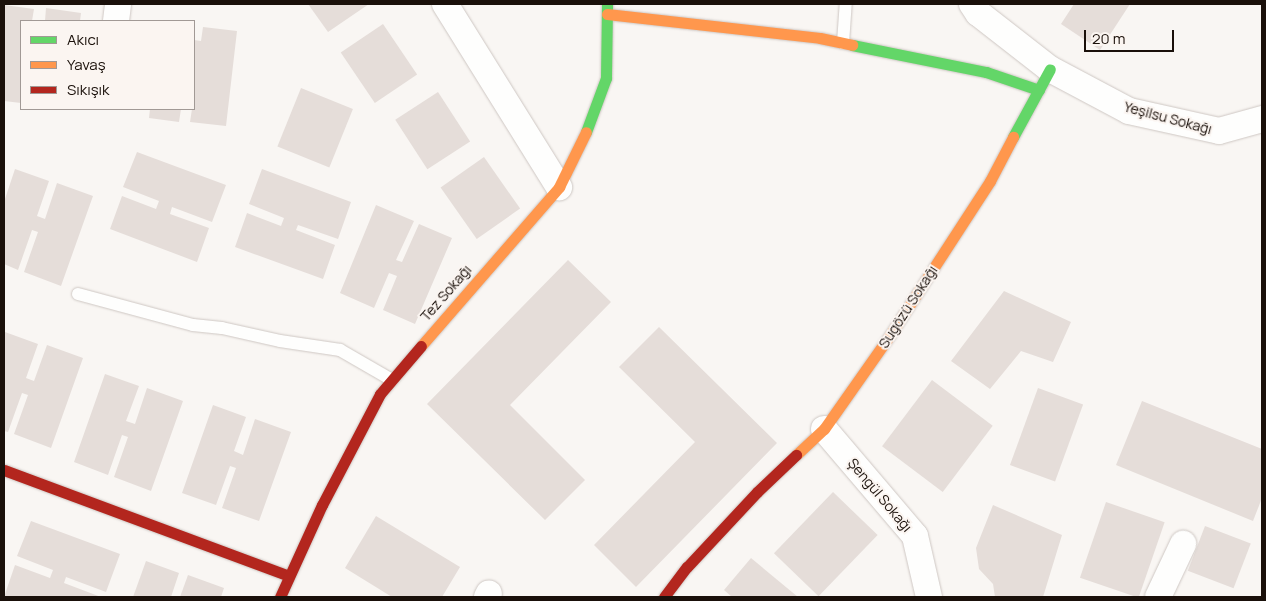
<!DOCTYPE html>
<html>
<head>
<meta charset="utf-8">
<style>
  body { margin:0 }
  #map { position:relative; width:1266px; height:601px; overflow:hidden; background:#f9f6f3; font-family:Manrope,sans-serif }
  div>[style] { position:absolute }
  .building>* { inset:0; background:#e5ddd9; transform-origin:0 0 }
  .roads { filter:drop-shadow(0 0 1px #cec7c3) drop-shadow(0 0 1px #cec7c3) }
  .lane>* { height:12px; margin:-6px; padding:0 6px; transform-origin:6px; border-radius:6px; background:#fefefd }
  .street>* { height:26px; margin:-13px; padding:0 13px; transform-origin:13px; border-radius:13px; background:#fefefd }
  .fast>* { height:11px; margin:-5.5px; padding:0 5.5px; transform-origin:5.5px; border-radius:5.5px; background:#63d668 }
  .slow>* { height:11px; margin:-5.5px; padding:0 5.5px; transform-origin:5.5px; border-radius:5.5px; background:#ff974d }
  .jam>* { height:11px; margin:-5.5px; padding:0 5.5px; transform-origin:5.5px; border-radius:5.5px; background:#b3261e }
  span { translate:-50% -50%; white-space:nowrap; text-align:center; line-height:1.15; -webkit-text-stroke:4px #fbf5f1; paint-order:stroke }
  .street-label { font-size:14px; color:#1a100a }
  .frame { position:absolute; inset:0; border:5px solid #1a100a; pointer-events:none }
  .legend { position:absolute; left:20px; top:20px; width:175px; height:90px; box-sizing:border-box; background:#fbf5f1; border:1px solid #a19995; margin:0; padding:6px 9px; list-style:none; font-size:15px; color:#1a100a }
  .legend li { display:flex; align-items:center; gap:10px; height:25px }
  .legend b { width:25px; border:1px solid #a19995 }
  .scale { position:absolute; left:1084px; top:30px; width:90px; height:22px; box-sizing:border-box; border:2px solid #1a100a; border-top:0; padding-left:6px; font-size:15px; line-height:18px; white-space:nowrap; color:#1a100a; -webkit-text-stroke:4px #fbf5f1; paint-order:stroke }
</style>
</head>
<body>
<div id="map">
  <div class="building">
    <div style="clip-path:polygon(308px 4px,369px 4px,328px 32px)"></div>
    <div style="clip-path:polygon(1074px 4px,1130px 4px,1100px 50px,1061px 24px)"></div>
    <div style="clip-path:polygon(4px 5px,34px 9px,32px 21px,21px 21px,21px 103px,4px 101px)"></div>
    <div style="clip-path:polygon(46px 8px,81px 13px,80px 21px,45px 21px)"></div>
    <div style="left:383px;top:24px;width:61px;height:51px;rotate:56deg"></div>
    <div style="clip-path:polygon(203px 27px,237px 31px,226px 126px,190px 122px,192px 109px,194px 109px,194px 40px,201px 41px)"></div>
    <div style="left:301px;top:88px;width:56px;height:63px;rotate:22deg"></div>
    <div style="left:438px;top:92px;width:59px;height:51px;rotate:57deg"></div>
    <div style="clip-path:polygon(150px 109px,181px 109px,179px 122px,149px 118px)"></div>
    <div style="clip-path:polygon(137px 152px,226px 185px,212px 222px,172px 207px,170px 214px,209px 228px,197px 262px,110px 229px,122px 196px,156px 209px,159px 201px,123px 187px)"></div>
    <div style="left:484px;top:157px;width:63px;height:53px;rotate:55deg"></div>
    <div style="clip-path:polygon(15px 169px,49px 181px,37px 216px,45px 219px,57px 183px,93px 196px,61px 286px,24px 272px,38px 232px,32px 230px,18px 270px,4px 264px,4px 202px)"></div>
    <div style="clip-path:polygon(262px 169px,351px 202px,338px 239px,298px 225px,296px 230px,335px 245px,323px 279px,235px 247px,247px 213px,281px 226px,284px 218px,249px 204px)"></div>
    <div style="clip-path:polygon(376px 205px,414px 221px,396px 260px,402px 262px,419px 224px,452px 238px,415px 324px,383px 310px,397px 276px,389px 273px,374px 308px,340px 293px)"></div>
    <div style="clip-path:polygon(568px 260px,611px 302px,510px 405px,585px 480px,545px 520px,427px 404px)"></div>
    <div style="clip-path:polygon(1004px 291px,1071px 322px,1053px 362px,1021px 351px,990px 389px,951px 361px)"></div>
    <div style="clip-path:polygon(659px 327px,777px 443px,636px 587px,594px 545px,695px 442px,619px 367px)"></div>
    <div style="clip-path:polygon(5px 332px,38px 344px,26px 378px,34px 381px,47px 345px,83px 358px,51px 448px,14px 434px,28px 395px,22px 393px,8px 432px,4px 431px)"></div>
    <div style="clip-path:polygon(105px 374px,139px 386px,126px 421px,135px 424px,147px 388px,183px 401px,151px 491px,114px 477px,128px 437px,122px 435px,108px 475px,74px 462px)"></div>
    <div style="left:932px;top:380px;width:76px;height:83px;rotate:37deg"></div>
    <div style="left:1038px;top:388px;width:48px;height:82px;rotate:20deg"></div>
    <div style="clip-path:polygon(1142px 401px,1262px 449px,1262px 498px,1253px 521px,1116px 465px)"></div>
    <div style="clip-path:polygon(213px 405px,246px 417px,234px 451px,243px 455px,255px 419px,291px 432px,259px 521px,222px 508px,236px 468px,230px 466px,216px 505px,182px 493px)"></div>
    <div style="left:833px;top:492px;width:62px;height:85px;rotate:44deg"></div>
    <div style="left:1106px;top:502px;width:62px;height:80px;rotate:19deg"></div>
    <div style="clip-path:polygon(993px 505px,1062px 535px,1043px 597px,995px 597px,993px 584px,979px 569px,976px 548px)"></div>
    <div style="clip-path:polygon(376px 516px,460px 567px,442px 597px,392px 597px,345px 568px)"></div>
    <div style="clip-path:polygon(31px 521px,120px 554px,106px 592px,66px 577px,64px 583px,101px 597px,4px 597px,15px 565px,50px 578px,53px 570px,17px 556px)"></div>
    <div style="left:1205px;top:526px;width:49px;height:48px;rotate:21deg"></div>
    <div style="clip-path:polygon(751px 558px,798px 597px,732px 597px,724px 590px)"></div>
    <div style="clip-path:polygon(146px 561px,179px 573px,171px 597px,133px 597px)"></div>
    <div style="clip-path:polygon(188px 575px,224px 588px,221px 597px,180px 597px)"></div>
  </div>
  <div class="roads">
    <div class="lane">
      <div style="left:843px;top:43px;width:39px;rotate:-86deg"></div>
      <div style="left:78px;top:294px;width:119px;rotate:15.1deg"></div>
      <div style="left:193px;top:325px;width:29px;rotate:6deg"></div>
      <div style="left:222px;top:328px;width:59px;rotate:12.6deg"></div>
      <div style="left:280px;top:341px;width:61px;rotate:8.5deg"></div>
      <div style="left:340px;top:350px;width:60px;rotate:30deg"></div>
    </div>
    <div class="street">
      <div style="left:445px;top:4px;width:216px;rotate:58.1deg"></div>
      <div style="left:972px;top:4px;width:11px;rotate:56deg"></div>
      <div style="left:978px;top:13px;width:91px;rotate:37.9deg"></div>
      <div style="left:1050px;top:69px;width:89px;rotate:28deg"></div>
      <div style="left:1129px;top:111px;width:92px;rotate:12.5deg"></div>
      <div style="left:1219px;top:131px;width:45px;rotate:-15.6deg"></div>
      <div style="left:116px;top:21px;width:17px;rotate:-83deg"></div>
      <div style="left:824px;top:429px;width:140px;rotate:49.6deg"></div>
      <div style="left:915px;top:536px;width:63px;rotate:77.1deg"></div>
      <div style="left:487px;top:597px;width:4px;rotate:-63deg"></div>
      <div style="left:1158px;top:597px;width:59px;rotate:-64.7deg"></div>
    </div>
    <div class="fast">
      <div style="left:852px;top:45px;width:137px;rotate:11.4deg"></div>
      <div style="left:986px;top:72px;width:56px;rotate:18.8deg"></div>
      <div style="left:586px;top:132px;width:58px;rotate:-69.7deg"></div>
      <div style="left:606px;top:78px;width:74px;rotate:-89.2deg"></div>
      <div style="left:1013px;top:137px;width:77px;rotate:-61.4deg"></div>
    </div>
    <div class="slow">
      <div style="left:607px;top:14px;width:214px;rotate:6.4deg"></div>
      <div style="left:820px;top:38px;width:33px;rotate:12deg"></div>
      <div style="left:421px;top:346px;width:211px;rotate:-49deg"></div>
      <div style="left:559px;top:187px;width:61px;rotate:-63.9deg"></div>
      <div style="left:796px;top:455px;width:38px;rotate:-43deg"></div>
      <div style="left:824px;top:429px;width:115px;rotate:-54.9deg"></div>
      <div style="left:890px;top:335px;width:184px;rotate:-57deg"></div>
      <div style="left:990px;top:181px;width:50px;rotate:-62.4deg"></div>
    </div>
    <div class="jam">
      <div style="left:4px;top:470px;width:304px;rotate:20.4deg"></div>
      <div style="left:280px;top:597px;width:101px;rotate:-65.5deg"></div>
      <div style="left:322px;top:505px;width:125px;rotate:-62.4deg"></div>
      <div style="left:380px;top:394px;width:63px;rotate:-49.5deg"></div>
      <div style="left:664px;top:597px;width:38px;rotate:-53deg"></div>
      <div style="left:687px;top:567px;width:103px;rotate:-47deg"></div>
      <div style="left:757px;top:492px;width:54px;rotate:-43.5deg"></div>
    </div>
  </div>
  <div class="street-label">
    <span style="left:1168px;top:118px;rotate:15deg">Yeşilsu Sokağı</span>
    <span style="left:446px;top:293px;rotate:-49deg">Tez Sokağı</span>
    <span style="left:908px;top:307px;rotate:-57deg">Sugözü Sokağı</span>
    <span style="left:880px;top:495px;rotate:50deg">Şengül Sokağı</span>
  </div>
  <div class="frame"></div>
  <ul class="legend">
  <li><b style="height:6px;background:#63d668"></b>Akıcı</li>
  <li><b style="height:6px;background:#ff974d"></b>Yavaş</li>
  <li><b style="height:6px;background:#b3261e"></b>Sıkışık</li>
  </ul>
  <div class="scale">20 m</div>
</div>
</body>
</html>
